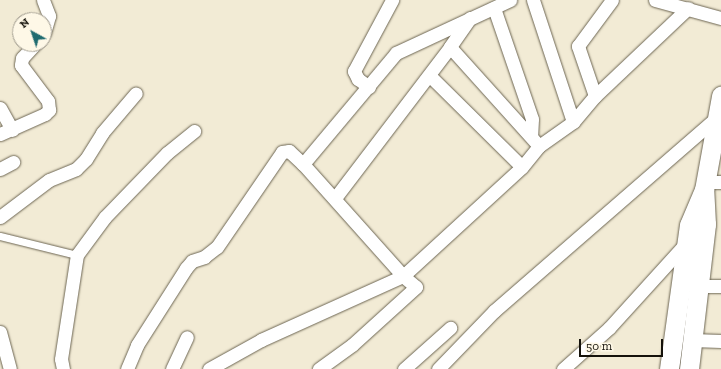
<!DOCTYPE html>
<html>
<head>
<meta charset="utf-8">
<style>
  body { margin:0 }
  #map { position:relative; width:721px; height:369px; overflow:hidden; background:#f2ebd5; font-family:"Zilla Slab",serif }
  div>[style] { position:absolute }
  .roads { filter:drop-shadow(0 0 1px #6c6552) drop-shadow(0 0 1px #6c6552) }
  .lane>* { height:7px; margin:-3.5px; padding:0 3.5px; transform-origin:3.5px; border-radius:3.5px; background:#fff }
  .street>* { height:13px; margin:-6.5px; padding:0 6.5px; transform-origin:6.5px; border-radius:6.5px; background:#fff }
  .secondary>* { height:19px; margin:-9.5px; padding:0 9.5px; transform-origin:9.5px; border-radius:9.5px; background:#fff }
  span { translate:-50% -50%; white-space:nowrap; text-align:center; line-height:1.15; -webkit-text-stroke:4px #fef8e7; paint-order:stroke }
  .north { position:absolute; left:12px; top:12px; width:40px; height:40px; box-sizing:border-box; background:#fef8e7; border:1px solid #a19c8f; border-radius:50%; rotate:320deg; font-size:11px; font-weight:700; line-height:16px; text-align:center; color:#15120b }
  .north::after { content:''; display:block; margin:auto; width:14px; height:18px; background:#1f6b6f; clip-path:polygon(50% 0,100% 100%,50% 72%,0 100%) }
  .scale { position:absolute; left:579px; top:339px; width:84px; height:18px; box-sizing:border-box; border:2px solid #15120b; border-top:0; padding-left:5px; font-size:12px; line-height:14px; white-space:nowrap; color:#15120b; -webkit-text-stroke:3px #fef8e7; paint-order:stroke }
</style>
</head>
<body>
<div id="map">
  <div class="roads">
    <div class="lane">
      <div style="left:0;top:236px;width:79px;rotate:13.9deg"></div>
    </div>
    <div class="street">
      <div style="left:43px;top:0;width:17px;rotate:69deg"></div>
      <div style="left:49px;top:16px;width:18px;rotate:106deg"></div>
      <div style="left:533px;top:0;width:128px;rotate:71.8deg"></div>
      <div style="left:655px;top:0;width:68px;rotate:15.3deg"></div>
      <div style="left:494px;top:8px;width:117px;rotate:71.1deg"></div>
      <div style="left:532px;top:119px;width:17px;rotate:93deg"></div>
      <div style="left:470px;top:18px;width:35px;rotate:125deg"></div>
      <div style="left:450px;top:47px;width:133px;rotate:48deg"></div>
      <div style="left:430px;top:76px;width:129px;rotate:44.7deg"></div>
      <div style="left:369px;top:87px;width:14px;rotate:-144deg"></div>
      <div style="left:358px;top:79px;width:9px;rotate:-117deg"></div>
      <div style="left:354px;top:71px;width:81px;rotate:-61.8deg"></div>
      <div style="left:595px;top:96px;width:53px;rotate:-108.8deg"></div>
      <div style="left:578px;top:46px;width:57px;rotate:-53.5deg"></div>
      <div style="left:0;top:108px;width:25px;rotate:61deg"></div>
      <div style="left:0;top:134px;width:49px;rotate:-24deg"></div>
      <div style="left:45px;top:114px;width:6px;rotate:-45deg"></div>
      <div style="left:49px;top:110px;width:9px;rotate:-96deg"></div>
      <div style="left:48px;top:101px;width:45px;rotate:-126.9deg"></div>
      <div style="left:21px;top:65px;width:7px;rotate:-82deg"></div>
      <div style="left:22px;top:58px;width:19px;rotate:-47deg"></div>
      <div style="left:303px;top:164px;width:150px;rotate:48.2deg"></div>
      <div style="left:403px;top:276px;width:17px;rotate:40deg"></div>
      <div style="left:416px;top:287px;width:86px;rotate:137.8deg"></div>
      <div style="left:352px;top:345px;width:41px;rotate:144deg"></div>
      <div style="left:0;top:169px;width:15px;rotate:-28deg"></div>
      <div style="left:705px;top:182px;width:16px"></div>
      <div style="left:335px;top:198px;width:190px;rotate:-52.7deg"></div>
      <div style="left:0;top:217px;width:61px;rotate:-37.1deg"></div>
      <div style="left:49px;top:180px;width:29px;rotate:-22deg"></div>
      <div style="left:76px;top:169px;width:14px;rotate:-45deg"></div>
      <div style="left:86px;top:159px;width:31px;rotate:-58deg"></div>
      <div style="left:102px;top:133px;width:52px;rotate:-49.6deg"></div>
      <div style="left:699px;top:286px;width:22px"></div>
      <div style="left:0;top:332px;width:38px;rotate:75deg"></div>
      <div style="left:692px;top:340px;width:29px;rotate:2deg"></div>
      <div style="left:63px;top:369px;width:10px;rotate:-101deg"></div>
      <div style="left:61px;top:359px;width:105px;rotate:-81.3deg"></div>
      <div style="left:77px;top:255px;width:47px;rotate:-53.6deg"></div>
      <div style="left:105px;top:217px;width:89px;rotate:-45.9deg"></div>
      <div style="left:167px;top:153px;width:35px;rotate:-39deg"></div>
      <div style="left:127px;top:369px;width:26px;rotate:-67deg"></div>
      <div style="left:137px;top:345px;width:91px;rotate:-57.5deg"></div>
      <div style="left:186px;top:268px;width:9px;rotate:-49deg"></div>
      <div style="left:192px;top:261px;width:13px;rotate:-18deg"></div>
      <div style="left:204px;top:257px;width:16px;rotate:-38deg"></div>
      <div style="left:217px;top:247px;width:115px;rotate:-55.6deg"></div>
      <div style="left:282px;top:152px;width:7px;rotate:-8deg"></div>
      <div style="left:289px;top:151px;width:19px;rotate:43deg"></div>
      <div style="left:303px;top:164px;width:145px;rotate:-50deg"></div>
      <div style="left:396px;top:53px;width:126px;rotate:-24.9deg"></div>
      <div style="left:172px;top:369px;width:35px;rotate:-65deg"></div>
      <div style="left:209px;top:369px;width:60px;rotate:-29.1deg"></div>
      <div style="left:261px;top:340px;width:156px;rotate:-24.3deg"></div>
      <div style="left:403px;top:276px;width:161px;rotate:-42.5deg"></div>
      <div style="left:522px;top:167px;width:27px;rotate:-51deg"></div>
      <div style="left:539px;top:146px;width:42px;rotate:-35.2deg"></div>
      <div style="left:573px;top:122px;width:34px;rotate:-50deg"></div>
      <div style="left:595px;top:96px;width:128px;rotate:-43.4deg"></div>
      <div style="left:404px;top:369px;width:62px;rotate:-41.7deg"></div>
      <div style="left:438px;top:369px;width:81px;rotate:-46deg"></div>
      <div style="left:494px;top:311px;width:296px;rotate:-41deg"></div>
      <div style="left:563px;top:369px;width:62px;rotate:-41.7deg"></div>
      <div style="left:609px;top:328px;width:115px;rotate:-47.8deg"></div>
    </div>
    <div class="secondary">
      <div style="left:669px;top:369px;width:145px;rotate:-82.1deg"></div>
      <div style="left:689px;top:225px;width:38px;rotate:-67deg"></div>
      <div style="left:704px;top:190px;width:96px;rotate:-79.7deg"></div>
      <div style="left:689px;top:369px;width:146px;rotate:-83.3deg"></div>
      <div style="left:706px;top:224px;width:34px;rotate:-93deg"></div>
    </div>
  </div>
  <div class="north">N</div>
  <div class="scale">50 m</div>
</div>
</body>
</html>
